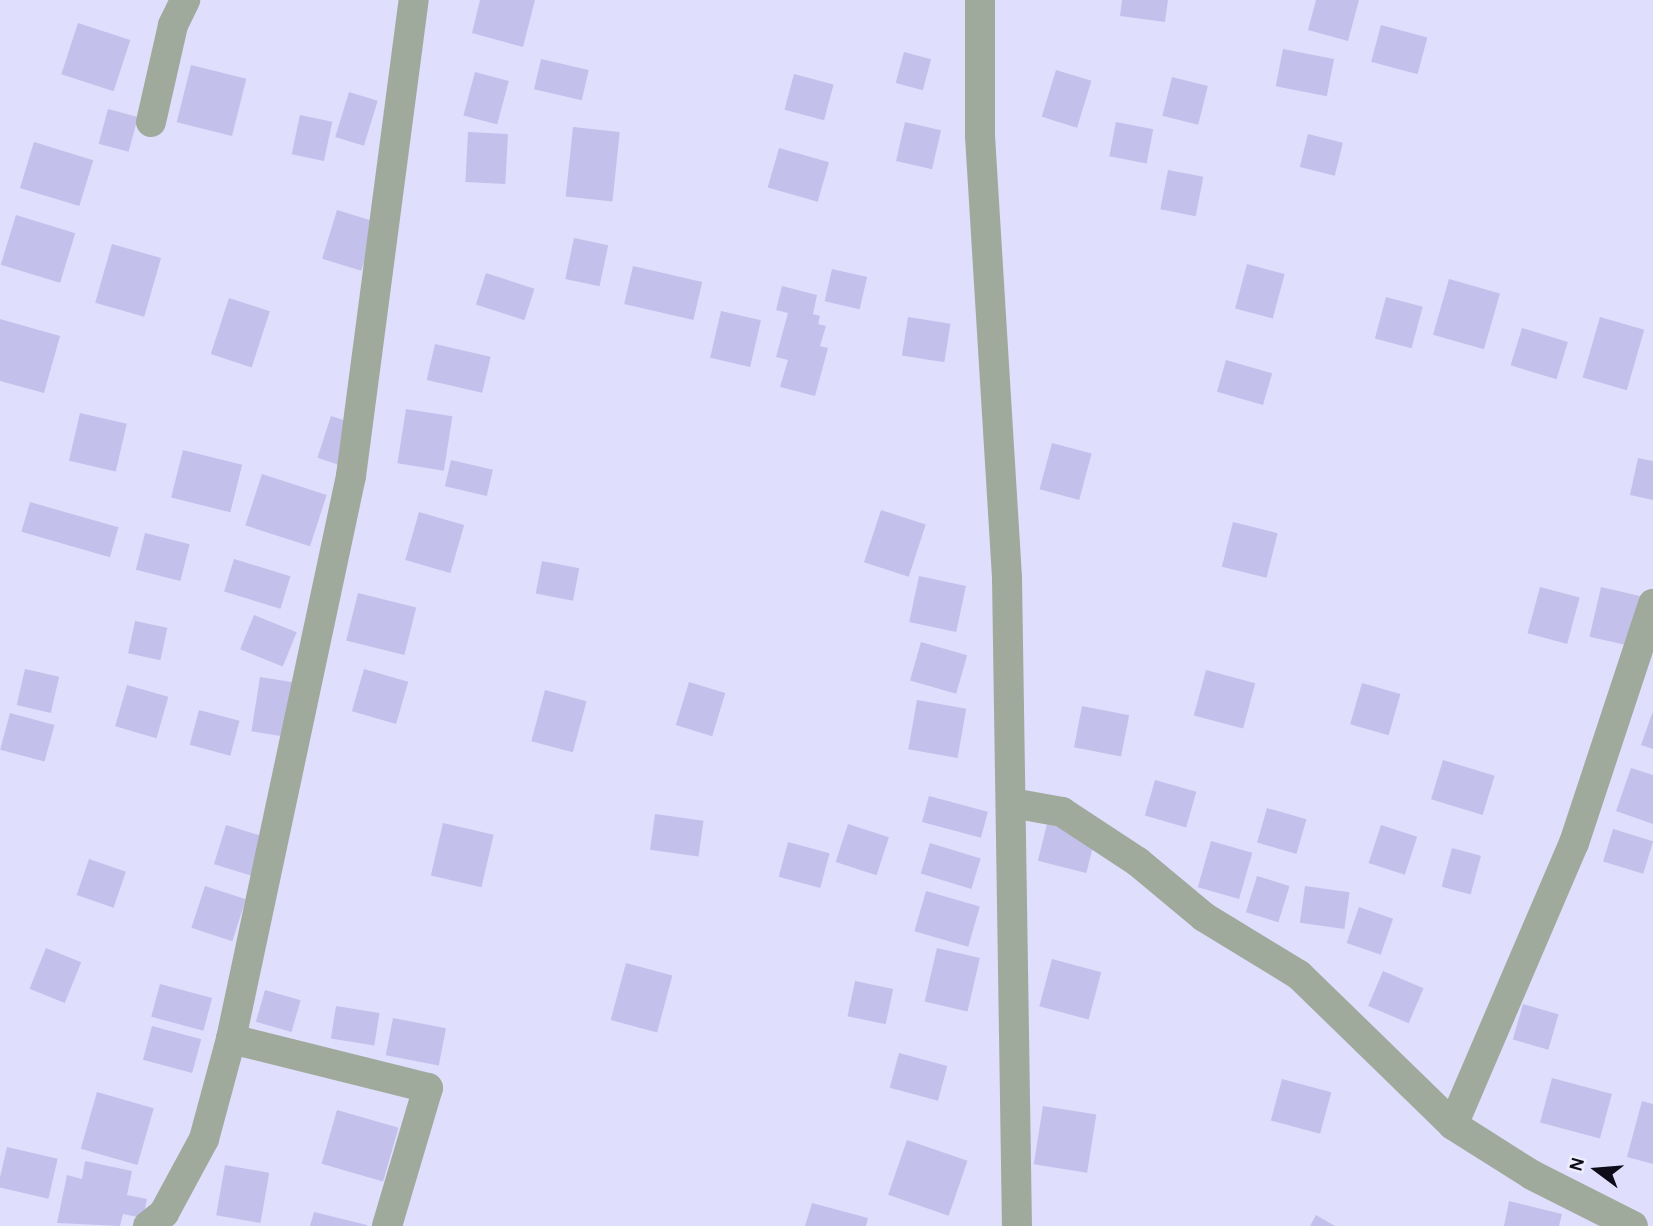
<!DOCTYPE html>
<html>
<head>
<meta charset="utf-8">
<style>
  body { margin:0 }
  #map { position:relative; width:1653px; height:1226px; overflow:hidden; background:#dfdefc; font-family:Karla,sans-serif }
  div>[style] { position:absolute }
  .building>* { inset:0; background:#c3c1eb; transform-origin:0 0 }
  .minor>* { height:30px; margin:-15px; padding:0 15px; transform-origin:15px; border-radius:15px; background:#9faa9d }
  span { translate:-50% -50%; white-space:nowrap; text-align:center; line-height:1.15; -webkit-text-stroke:5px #eeedfc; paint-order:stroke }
  .north { position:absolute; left:1562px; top:1135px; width:70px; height:70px; -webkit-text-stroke:5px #eeedfc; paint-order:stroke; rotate:286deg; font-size:19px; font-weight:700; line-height:28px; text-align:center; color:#0d0c18 }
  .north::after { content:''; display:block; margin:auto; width:24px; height:32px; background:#0d0c18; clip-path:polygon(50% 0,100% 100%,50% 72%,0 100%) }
</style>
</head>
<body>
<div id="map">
  <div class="building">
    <div style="clip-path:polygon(480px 0,535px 0,523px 47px,472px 33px)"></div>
    <div style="clip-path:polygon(1122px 0,1168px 0,1165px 22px,1120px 16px)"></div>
    <div style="clip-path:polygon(1316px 0,1359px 0,1348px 41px,1308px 30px)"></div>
    <div style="left:78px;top:23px;width:55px;height:54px;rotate:18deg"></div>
    <div style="left:1381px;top:25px;width:48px;height:38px;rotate:15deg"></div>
    <div style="left:1283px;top:49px;width:52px;height:38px;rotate:11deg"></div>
    <div style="left:904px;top:52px;width:28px;height:32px;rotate:15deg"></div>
    <div style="left:541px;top:59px;width:49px;height:31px;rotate:13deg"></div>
    <div style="left:191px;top:65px;width:57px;height:59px;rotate:14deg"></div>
    <div style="left:1056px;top:70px;width:37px;height:49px;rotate:17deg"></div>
    <div style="left:475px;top:72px;width:35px;height:45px;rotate:15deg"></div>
    <div style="left:794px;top:74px;width:41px;height:37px;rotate:15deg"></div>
    <div style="left:1172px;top:77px;width:37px;height:40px;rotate:14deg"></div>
    <div style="left:349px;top:92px;width:30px;height:47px;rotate:17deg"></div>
    <div style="left:108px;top:109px;width:31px;height:36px;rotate:15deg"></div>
    <div style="left:300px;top:115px;width:33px;height:40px;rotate:12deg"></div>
    <div style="left:905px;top:122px;width:37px;height:40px;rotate:13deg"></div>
    <div style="left:1116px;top:122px;width:38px;height:35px;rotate:11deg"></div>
    <div style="left:573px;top:127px;width:47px;height:70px;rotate:6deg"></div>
    <div style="left:468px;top:132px;width:40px;height:50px;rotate:3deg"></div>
    <div style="left:1308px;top:134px;width:36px;height:34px;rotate:14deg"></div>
    <div style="left:34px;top:142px;width:62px;height:48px;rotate:17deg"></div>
    <div style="left:779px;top:148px;width:52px;height:41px;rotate:16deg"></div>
    <div style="left:1168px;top:170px;width:36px;height:40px;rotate:11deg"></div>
    <div style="left:337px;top:210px;width:41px;height:51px;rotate:17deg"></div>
    <div style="left:16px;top:215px;width:62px;height:52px;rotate:17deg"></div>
    <div style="left:574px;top:238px;width:35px;height:42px;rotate:12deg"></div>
    <div style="left:112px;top:244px;width:51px;height:61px;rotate:16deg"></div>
    <div style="left:1247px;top:264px;width:39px;height:46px;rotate:15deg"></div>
    <div style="left:633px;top:266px;width:71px;height:39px;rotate:13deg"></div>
    <div style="left:832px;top:269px;width:36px;height:33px;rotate:13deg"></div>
    <div style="left:486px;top:273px;width:51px;height:33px;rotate:18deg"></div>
    <div style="left:1449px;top:279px;width:53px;height:58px;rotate:16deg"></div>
    <div style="clip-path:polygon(782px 286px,817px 295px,813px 314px,820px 316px,818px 324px,826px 326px,820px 346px,828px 348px,815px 396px,780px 387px,788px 360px,776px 357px,788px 313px,776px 310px)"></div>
    <div style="left:1386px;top:297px;width:38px;height:43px;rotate:15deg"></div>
    <div style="left:229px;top:298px;width:43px;height:59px;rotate:18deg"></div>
    <div style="left:721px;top:311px;width:41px;height:48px;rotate:13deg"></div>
    <div style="left:908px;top:317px;width:43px;height:39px;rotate:9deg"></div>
    <div style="left:1600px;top:317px;width:46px;height:63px;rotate:16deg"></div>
    <div style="clip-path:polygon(0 319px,60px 336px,44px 393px,0 381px)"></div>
    <div style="left:1522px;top:328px;width:48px;height:39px;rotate:17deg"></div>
    <div style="left:435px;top:344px;width:57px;height:37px;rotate:13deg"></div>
    <div style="left:1226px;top:360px;width:48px;height:33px;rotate:16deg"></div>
    <div style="left:406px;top:409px;width:47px;height:55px;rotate:9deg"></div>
    <div style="left:80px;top:413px;width:48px;height:49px;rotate:13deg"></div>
    <div style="left:331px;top:416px;width:23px;height:44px;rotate:18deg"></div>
    <div style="left:1052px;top:443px;width:41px;height:48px;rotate:15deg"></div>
    <div style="left:183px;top:450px;width:61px;height:49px;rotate:14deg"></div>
    <div style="clip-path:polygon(1638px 458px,1653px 461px,1653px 500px,1630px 495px)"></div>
    <div style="left:451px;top:460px;width:43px;height:27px;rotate:13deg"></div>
    <div style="left:262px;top:474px;width:68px;height:54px;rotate:18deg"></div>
    <div style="left:30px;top:502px;width:92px;height:31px;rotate:16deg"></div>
    <div style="left:881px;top:510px;width:47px;height:55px;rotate:18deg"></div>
    <div style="left:419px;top:512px;width:47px;height:50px;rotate:16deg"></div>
    <div style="left:1233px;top:522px;width:46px;height:46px;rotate:14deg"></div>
    <div style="left:145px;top:533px;width:46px;height:38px;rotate:14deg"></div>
    <div style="left:234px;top:559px;width:59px;height:34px;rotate:17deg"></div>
    <div style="left:542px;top:561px;width:38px;height:33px;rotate:11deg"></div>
    <div style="left:919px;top:576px;width:48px;height:47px;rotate:12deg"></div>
    <div style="left:1540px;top:587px;width:41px;height:48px;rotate:15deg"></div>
    <div style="left:1601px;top:587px;width:43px;height:51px;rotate:13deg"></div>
    <div style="left:358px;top:593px;width:60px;height:49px;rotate:14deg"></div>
    <div style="left:254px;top:615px;width:46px;height:37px;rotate:22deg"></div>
    <div style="left:135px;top:621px;width:33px;height:33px;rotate:12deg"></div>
    <div style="left:921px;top:642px;width:48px;height:40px;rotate:16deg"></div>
    <div style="left:25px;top:669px;width:35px;height:37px;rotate:13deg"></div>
    <div style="left:364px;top:669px;width:46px;height:44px;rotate:16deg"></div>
    <div style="left:1206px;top:670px;width:51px;height:47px;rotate:15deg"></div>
    <div style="left:260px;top:677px;width:38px;height:55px;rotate:9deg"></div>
    <div style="left:689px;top:682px;width:38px;height:45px;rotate:17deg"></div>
    <div style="left:1362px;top:683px;width:40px;height:43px;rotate:16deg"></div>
    <div style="left:127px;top:685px;width:43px;height:43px;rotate:16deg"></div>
    <div style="left:545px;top:690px;width:43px;height:53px;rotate:15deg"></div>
    <div style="left:917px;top:700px;width:50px;height:50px;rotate:10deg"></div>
    <div style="left:1082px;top:706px;width:48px;height:42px;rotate:11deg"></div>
    <div style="left:199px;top:710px;width:42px;height:36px;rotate:15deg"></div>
    <div style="clip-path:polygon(1653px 711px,1653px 749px,1641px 745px)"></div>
    <div style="left:10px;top:713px;width:46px;height:38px;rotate:15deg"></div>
    <div style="left:1443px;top:760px;width:54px;height:41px;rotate:17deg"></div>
    <div style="clip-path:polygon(1631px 768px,1653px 775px,1653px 824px,1616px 811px)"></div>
    <div style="left:1155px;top:780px;width:43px;height:37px;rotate:16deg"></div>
    <div style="left:929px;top:796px;width:61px;height:27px;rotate:15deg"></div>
    <div style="left:1267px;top:808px;width:41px;height:36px;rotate:16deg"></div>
    <div style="left:655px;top:814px;width:49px;height:36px;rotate:8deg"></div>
    <div style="left:443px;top:823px;width:52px;height:54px;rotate:13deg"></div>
    <div style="left:848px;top:824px;width:43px;height:40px;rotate:18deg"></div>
    <div style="left:1047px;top:824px;width:50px;height:38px;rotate:14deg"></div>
    <div style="left:226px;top:825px;width:42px;height:41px;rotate:17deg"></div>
    <div style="left:1381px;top:825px;width:38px;height:40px;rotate:18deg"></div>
    <div style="left:1613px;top:829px;width:42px;height:34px;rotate:17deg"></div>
    <div style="left:1211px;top:841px;width:43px;height:48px;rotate:16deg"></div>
    <div style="left:788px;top:842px;width:43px;height:36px;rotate:15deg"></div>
    <div style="left:930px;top:843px;width:53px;height:32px;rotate:17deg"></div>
    <div style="left:1452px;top:848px;width:30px;height:40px;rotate:15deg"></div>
    <div style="left:89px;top:859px;width:39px;height:38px;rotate:19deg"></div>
    <div style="left:1257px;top:876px;width:34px;height:38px;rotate:17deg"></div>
    <div style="left:205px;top:886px;width:43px;height:44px;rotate:18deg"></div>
    <div style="left:1305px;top:886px;width:45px;height:37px;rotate:8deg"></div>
    <div style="left:926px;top:891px;width:56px;height:42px;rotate:16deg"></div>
    <div style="left:1359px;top:907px;width:36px;height:38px;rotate:19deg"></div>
    <div style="left:46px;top:948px;width:38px;height:44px;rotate:22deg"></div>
    <div style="left:937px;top:948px;width:44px;height:55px;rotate:13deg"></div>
    <div style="left:1052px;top:959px;width:51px;height:49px;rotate:15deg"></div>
    <div style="left:626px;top:963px;width:48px;height:59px;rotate:15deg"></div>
    <div style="left:1383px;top:971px;width:44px;height:38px;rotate:23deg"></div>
    <div style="left:855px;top:981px;width:39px;height:36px;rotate:12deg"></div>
    <div style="left:160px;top:984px;width:54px;height:34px;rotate:15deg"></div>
    <div style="left:265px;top:990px;width:37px;height:33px;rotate:16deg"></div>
    <div style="left:1523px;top:1004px;width:37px;height:37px;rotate:16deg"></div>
    <div style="left:336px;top:1006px;width:44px;height:33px;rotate:9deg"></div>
    <div style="left:393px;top:1018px;width:54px;height:38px;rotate:11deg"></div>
    <div style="left:152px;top:1026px;width:51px;height:35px;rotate:15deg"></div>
    <div style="left:899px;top:1053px;width:50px;height:36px;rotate:15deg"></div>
    <div style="left:1552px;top:1078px;width:62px;height:46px;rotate:15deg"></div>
    <div style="left:1282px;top:1079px;width:51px;height:43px;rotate:15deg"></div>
    <div style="left:97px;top:1092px;width:59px;height:59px;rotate:16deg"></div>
    <div style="clip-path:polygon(1642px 1101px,1653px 1104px,1653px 1164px,1627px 1157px)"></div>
    <div style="left:1043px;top:1106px;width:54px;height:59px;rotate:9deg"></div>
    <div style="left:337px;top:1110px;width:64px;height:56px;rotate:16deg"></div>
    <div style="left:907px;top:1140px;width:64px;height:58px;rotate:19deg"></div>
    <div style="left:7px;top:1147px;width:52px;height:41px;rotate:13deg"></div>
    <div style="clip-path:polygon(85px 1161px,132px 1171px,127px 1195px,147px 1199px,143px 1218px,123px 1214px,120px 1226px,57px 1223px,67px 1175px,82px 1179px)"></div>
    <div style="left:225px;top:1165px;width:45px;height:51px;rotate:10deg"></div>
    <div style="clip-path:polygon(1509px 1201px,1562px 1214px,1559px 1226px,1504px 1226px)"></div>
    <div style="clip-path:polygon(812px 1203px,868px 1218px,866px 1226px,805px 1226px)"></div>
    <div style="clip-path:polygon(314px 1212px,367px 1225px,367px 1226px,310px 1226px)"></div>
    <div style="clip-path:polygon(1316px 1215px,1335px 1226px,1310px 1226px)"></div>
  </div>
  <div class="minor">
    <div style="left:980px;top:0;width:136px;rotate:90deg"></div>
    <div style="left:980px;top:136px;width:443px;rotate:86.5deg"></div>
    <div style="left:1007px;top:578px;width:648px;rotate:89.12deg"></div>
    <div style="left:151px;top:122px;width:99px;rotate:-77.2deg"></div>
    <div style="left:173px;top:25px;width:28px;rotate:-64deg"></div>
    <div style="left:1012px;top:803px;width:51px;rotate:10.2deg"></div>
    <div style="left:1062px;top:812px;width:91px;rotate:33.3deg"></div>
    <div style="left:1138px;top:862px;width:86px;rotate:39.8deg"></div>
    <div style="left:1204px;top:917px;width:111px;rotate:31.4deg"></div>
    <div style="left:1299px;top:975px;width:215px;rotate:44.2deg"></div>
    <div style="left:1453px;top:1125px;width:93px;rotate:32.3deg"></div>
    <div style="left:1532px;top:1175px;width:113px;rotate:26.8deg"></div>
    <div style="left:1453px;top:1125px;width:307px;rotate:-66.8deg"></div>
    <div style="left:1574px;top:843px;width:252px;rotate:-71.7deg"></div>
    <div style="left:148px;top:1226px;width:21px;rotate:-39deg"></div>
    <div style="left:164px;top:1213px;width:84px;rotate:-61.6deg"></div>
    <div style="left:204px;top:1139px;width:104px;rotate:-74.9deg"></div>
    <div style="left:387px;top:1226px;width:144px;rotate:-73.5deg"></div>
    <div style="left:428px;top:1088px;width:203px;rotate:-166deg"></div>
    <div style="left:231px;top:1039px;width:576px;rotate:-77.97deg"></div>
    <div style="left:351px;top:476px;width:480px;rotate:-82.5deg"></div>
  </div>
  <div class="north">N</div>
</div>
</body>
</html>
